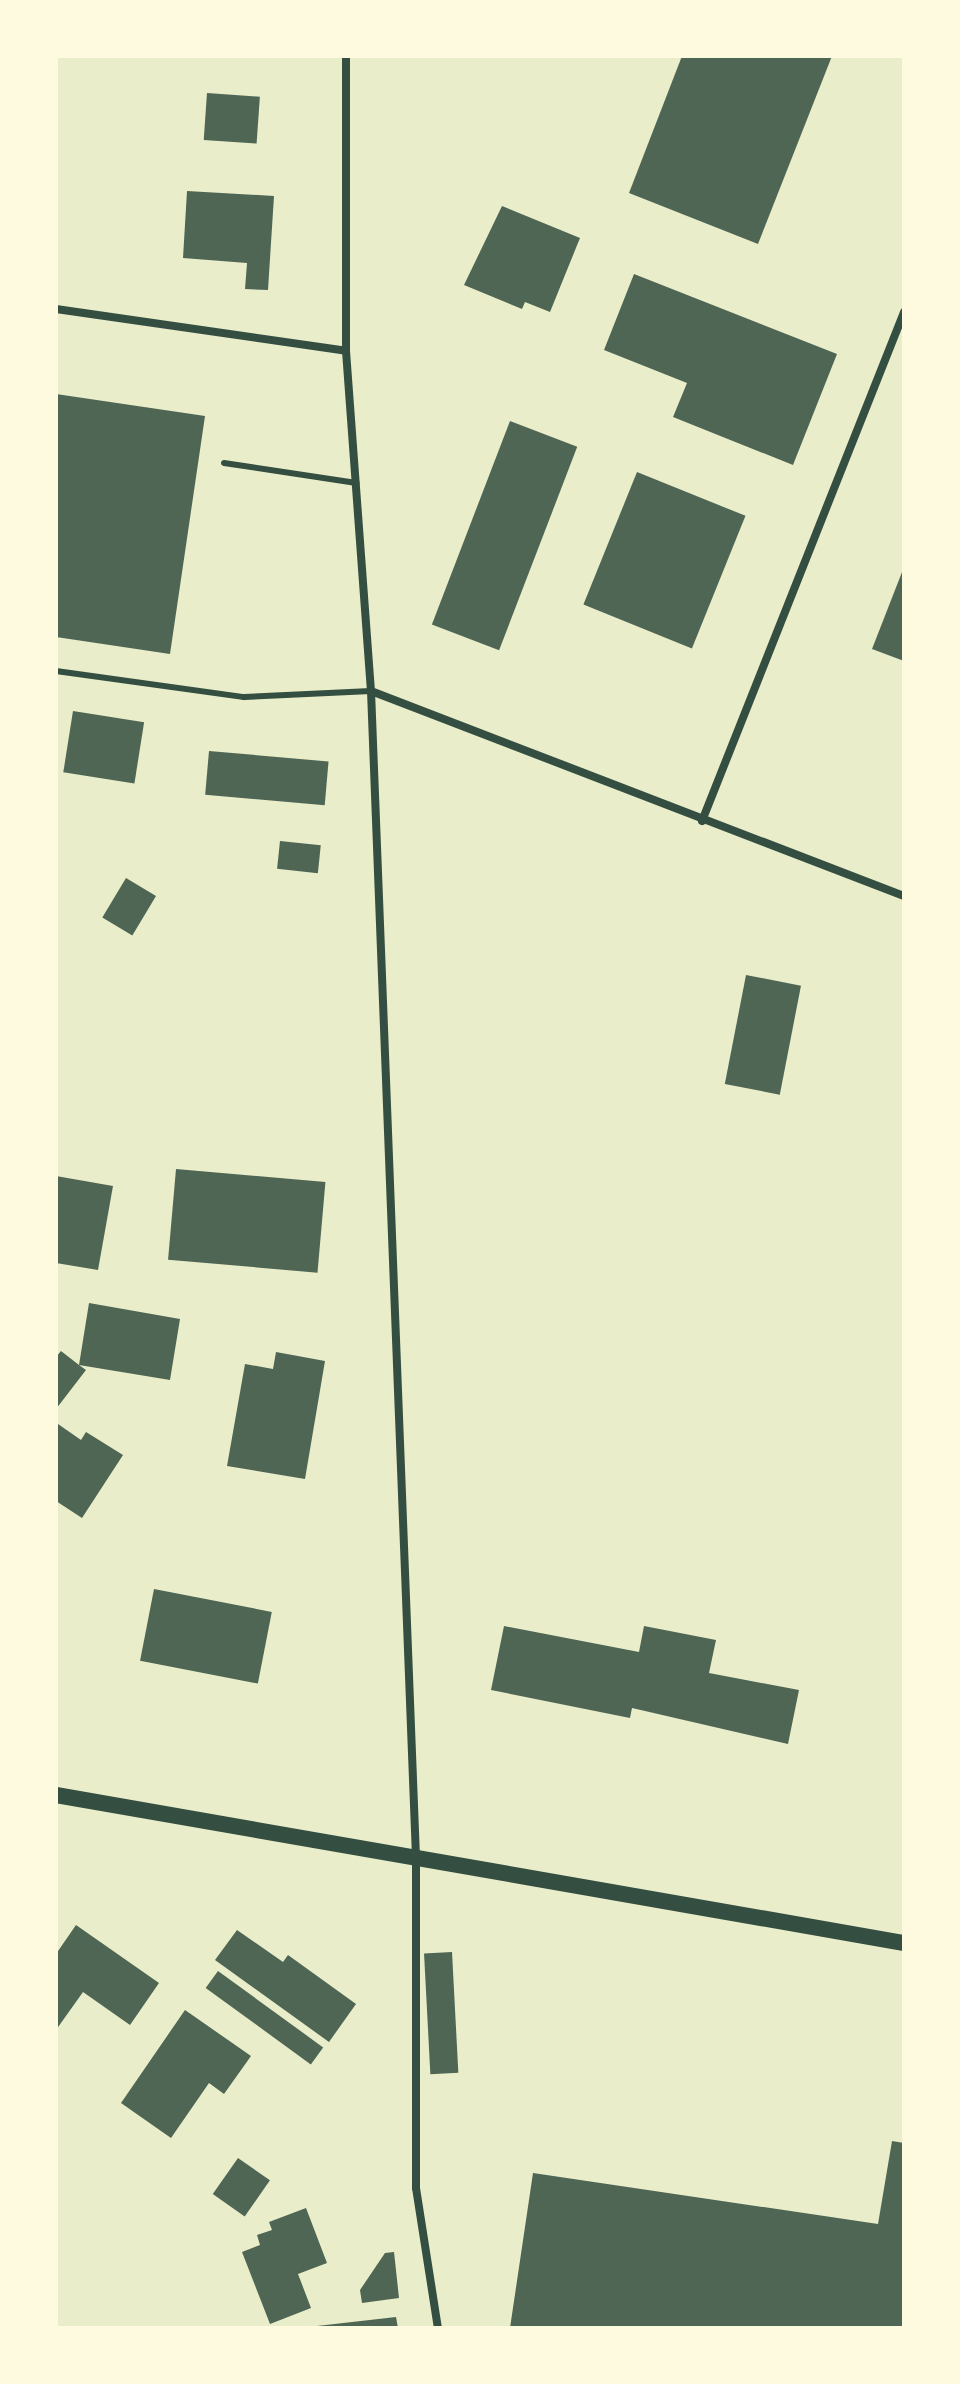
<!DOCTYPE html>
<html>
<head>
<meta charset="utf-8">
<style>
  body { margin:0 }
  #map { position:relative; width:960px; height:2384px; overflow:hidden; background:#e9edc9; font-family:"Space Grotesk",sans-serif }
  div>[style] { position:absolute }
  .building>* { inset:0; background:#4f6655; transform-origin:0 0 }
  .service>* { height:6px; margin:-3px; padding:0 3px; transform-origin:3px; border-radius:3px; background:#344e41 }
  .minor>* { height:8px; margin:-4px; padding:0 4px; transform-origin:4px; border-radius:4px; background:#344e41 }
  .secondary>* { height:16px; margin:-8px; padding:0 8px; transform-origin:8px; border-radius:8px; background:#344e41 }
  span { translate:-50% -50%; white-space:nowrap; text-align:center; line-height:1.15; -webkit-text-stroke:6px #fefae0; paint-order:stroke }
  .frame { position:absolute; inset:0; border:58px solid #fefae0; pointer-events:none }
</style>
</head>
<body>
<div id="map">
  <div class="building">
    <div style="clip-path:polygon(682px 56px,832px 56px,758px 244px,629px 193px)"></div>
    <div style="left:207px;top:93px;width:53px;height:47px;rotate:4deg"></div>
    <div style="clip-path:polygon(187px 191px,274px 196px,268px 290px,245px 289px,247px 263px,183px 258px)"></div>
    <div style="clip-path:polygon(502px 206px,580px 238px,550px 312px,525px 302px,522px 309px,464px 285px)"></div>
    <div style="clip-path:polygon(634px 274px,837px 354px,793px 465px,673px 417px,687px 383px,604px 350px)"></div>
    <div style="clip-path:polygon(56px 394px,205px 416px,170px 654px,56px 637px)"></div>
    <div style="left:510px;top:421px;width:72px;height:218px;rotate:21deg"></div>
    <div style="left:637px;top:472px;width:117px;height:143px;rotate:22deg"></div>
    <div style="clip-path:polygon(904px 567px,904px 661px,872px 649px)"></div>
    <div style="left:73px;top:711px;width:72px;height:62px;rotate:9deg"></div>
    <div style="left:209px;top:751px;width:120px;height:44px;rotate:5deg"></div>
    <div style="left:280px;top:841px;width:41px;height:28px;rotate:6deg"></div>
    <div style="left:126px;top:878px;width:35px;height:46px;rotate:31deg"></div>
    <div style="left:746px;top:975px;width:56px;height:111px;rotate:11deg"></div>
    <div style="left:176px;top:1169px;width:150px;height:91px;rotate:5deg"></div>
    <div style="clip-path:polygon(56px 1176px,113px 1186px,98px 1270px,56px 1263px)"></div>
    <div style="clip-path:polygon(89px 1303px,180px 1319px,170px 1380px,79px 1365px,86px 1370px,56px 1409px,56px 1357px,61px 1351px,79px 1365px)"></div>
    <div style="clip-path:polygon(276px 1352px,325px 1361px,305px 1479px,227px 1466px,245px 1364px,273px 1369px)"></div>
    <div style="clip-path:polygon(58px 1424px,81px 1440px,86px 1432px,123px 1455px,82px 1518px,56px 1501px)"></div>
    <div style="left:154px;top:1589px;width:120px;height:73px;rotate:11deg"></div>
    <div style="clip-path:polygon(504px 1626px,639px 1652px,644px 1626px,716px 1640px,709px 1673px,799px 1690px,788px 1744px,632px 1708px,630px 1718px,491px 1690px)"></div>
    <div style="clip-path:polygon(76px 1925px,159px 1983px,130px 2025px,83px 1992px,56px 2030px,56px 1954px)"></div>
    <div style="clip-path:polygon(237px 1930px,283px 1962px,288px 1955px,356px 2004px,329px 2042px,215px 1960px)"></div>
    <div style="left:452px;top:1952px;width:121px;height:28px;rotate:87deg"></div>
    <div style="left:218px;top:1971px;width:130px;height:21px;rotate:36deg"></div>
    <div style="clip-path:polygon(185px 2010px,251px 2056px,224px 2094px,209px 2083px,171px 2138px,121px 2103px)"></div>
    <div style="clip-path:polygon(892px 2141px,904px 2143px,904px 2328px,510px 2328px,533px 2173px,878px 2224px)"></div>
    <div style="left:238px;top:2158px;width:39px;height:44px;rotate:35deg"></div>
    <div style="clip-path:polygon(306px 2208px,327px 2263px,298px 2274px,311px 2308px,270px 2324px,242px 2252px,260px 2245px,257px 2235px,272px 2230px,269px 2222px)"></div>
    <div style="clip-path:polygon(394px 2252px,399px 2298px,362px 2303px,360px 2290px,385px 2253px)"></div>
    <div style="clip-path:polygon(396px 2317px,398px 2328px,317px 2328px,317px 2326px)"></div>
  </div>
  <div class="service">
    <div style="left:224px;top:463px;width:134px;rotate:8.6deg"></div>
    <div style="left:56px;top:671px;width:190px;rotate:7.9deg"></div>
    <div style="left:244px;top:697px;width:127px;rotate:-2.7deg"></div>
  </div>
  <div class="minor">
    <div style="left:346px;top:56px;width:295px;rotate:90deg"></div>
    <div style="left:346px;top:351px;width:341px;rotate:85.8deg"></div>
    <div style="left:371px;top:691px;width:1168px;rotate:87.79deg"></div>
    <div style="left:416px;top:1858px;width:330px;rotate:90deg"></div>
    <div style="left:416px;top:2188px;width:142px;rotate:81.1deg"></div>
    <div style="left:56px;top:309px;width:293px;rotate:8.2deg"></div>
    <div style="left:371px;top:691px;width:571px;rotate:21.04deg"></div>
    <div style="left:702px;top:821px;width:548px;rotate:-68.35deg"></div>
  </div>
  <div class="secondary">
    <div style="left:56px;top:1795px;width:861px;rotate:9.9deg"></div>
  </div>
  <div class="frame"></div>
</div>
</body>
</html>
